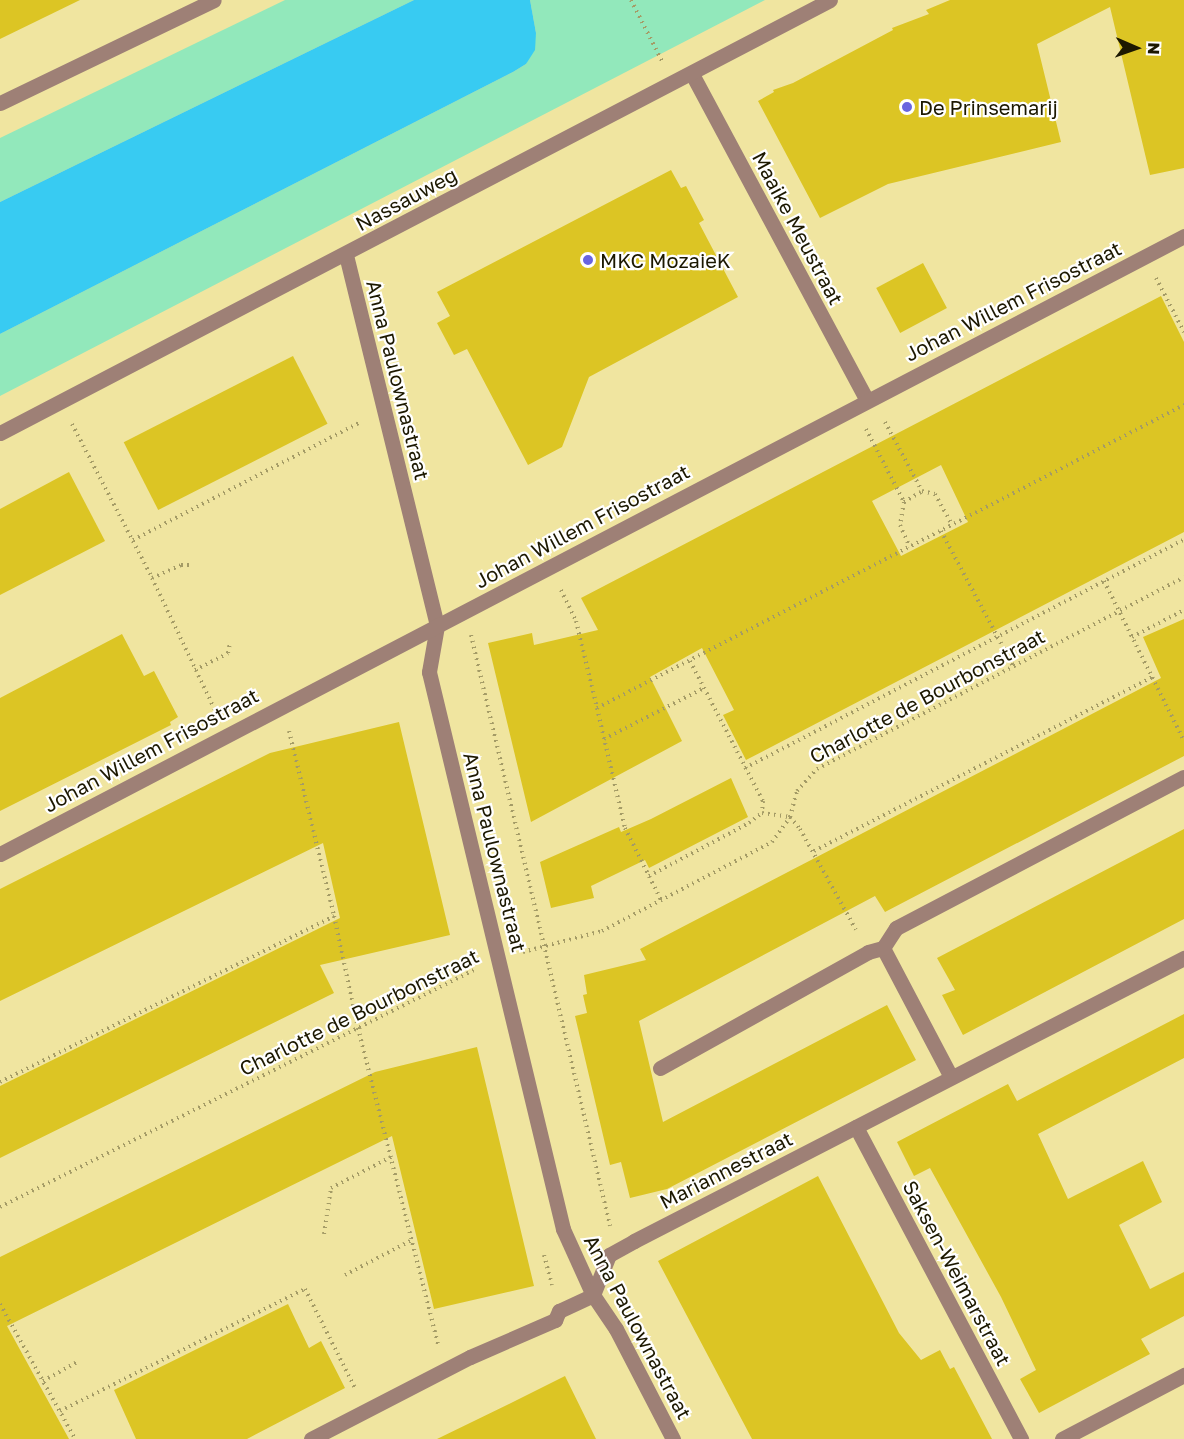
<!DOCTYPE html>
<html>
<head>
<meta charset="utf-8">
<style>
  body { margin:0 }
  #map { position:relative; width:1184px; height:1439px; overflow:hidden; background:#f0e5a0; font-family:"Golos Text",sans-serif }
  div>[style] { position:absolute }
  .green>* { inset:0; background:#92e8bb }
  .water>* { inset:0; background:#38cbf2 }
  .building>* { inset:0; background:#dcc524; transform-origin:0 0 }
  .path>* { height:4px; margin-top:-2px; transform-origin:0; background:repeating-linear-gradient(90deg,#a49b66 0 1.5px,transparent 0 6px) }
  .minor>* { height:15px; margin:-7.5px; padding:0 7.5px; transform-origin:7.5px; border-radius:7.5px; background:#9e8076 }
  .dots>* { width:16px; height:16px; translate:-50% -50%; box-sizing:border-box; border:3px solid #fff; border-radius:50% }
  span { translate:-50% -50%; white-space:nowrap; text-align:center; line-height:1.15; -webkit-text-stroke:4.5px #fff; paint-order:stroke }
  .poi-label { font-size:20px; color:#1c1800 }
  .left { translate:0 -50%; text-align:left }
  .street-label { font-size:20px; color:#1c1800 }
  .north { position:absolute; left:1106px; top:18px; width:60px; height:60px; -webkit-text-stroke:4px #fff; paint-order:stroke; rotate:92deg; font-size:16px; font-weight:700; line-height:24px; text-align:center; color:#1c1800 }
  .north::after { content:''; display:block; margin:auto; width:21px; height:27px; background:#1c1800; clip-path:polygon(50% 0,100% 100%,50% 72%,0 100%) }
</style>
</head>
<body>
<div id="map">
  <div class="green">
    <div style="clip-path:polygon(285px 0,414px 0,0 202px,0 138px)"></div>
    <div style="clip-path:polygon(530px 0,765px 0,0 396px,0 334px,513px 72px,526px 64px,536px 33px)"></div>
  </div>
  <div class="water">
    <div style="clip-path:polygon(414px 0,530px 0,536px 33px,535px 50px,526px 64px,513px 72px,0 334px,0 202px)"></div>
  </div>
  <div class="building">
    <div style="clip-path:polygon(0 0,80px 0,0 39px)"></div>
    <div style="clip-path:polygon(950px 0,1184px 0,1184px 168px,1150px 175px,1110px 7px,1037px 44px,1061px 142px,888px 184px,820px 218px,758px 101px,774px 92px,773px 90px,793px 83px,893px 30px,892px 28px,929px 14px,926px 10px)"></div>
    <div style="clip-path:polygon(671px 170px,681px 188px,686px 186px,704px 220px,699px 223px,738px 297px,589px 377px,562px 447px,528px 465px,467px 349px,454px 355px,437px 323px,450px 316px,437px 292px)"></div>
    <div style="left:923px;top:263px;width:51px;height:53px;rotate:62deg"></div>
    <div style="clip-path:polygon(evenodd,1161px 296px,1184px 342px,1184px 532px,746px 760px,723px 715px,734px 710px,702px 648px,650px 677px,682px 741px,531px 822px,488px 643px,532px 633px,534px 645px,598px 630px,581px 598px,1161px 296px,941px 465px,968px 522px,901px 556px,872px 501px,941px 465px)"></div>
    <div style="left:293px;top:356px;width:76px;height:190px;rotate:63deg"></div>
    <div style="clip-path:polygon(69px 472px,105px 541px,0 595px,0 509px)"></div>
    <div style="clip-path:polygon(1184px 619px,1184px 756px,885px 912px,875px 896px,639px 1021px,663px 1122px,887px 1005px,916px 1060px,667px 1189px,630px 1198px,621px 1162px,610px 1165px,575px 1016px,587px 1013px,583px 995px,587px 994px,584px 975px,646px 960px,640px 949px,1161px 678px,1143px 637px)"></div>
    <div style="clip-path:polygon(122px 634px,144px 676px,154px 671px,178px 717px,170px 722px,171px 725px,0 811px,0 698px)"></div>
    <div style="clip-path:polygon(399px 722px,450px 935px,320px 965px,334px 993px,0 1158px,0 1086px,340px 918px,323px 843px,0 1001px,0 889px,270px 753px)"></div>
    <div style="clip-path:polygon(731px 778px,748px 817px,649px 868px,645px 860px,591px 886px,594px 898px,551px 908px,540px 862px,619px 827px,621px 832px,651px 819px)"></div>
    <div style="clip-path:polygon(1184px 829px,1184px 919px,963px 1035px,942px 995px,955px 990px,937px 958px)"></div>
    <div style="clip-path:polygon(1184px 1014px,1184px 1058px,1038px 1134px,1068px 1199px,1143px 1161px,1162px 1202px,1119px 1225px,1150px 1289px,1184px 1272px,1184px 1316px,1141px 1339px,1150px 1354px,1039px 1413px,1020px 1379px,1036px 1370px,1001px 1297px,930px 1168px,914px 1176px,897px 1142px,1008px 1084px,1017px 1101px)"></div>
    <div style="clip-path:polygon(477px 1047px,534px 1286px,434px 1309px,392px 1136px,7px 1326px,69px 1439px,0 1439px,0 1257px,375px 1072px)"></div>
    <div style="clip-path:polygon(818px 1176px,899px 1333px,921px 1360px,940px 1350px,950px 1369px,954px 1367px,992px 1439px,752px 1439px,658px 1261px)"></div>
    <div style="clip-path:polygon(288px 1304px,309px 1348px,321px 1341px,345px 1388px,247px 1439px,136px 1439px,114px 1390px)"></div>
    <div style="clip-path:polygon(565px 1376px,596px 1439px,437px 1439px,517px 1400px)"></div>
  </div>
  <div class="path">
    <div style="left:631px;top:0;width:68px;rotate:63.1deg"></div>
    <div style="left:1156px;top:278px;width:61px;rotate:62.6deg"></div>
    <div style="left:885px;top:422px;width:78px;rotate:61.8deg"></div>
    <div style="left:922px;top:491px;width:13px;rotate:13deg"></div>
    <div style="left:935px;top:494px;width:35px;rotate:61deg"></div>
    <div style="left:72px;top:424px;width:174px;rotate:62.5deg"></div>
    <div style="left:152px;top:578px;width:148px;rotate:64.5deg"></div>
    <div style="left:866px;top:429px;width:82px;rotate:62.5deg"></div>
    <div style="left:904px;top:502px;width:23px;rotate:100deg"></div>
    <div style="left:900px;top:525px;width:24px;rotate:66deg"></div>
    <div style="left:904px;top:502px;width:21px;rotate:-31deg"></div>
    <div style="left:941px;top:531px;width:153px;rotate:61.9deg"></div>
    <div style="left:133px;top:540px;width:257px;rotate:-27.4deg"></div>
    <div style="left:152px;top:578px;width:32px;rotate:-24deg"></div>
    <div style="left:181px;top:565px;width:12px"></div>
    <div style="left:1104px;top:581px;width:179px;rotate:63.4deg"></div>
    <div style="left:561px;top:590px;width:34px;rotate:64deg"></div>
    <div style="left:576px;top:621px;width:89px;rotate:76.4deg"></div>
    <div style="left:597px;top:708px;width:661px;rotate:-27.3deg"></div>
    <div style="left:471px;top:635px;width:607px;rotate:76.76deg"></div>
    <div style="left:1132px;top:637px;width:59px;rotate:-27.4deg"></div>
    <div style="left:690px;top:661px;width:158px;rotate:62.5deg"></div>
    <div style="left:763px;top:801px;width:12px;rotate:95deg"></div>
    <div style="left:762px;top:813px;width:28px;rotate:8deg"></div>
    <div style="left:790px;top:817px;width:16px;rotate:50deg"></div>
    <div style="left:800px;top:829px;width:115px;rotate:61deg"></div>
    <div style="left:195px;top:670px;width:37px;rotate:-27deg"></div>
    <div style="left:228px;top:653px;width:10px;rotate:-79deg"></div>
    <div style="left:597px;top:708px;width:123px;rotate:76.9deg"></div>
    <div style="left:625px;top:828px;width:80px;rotate:63.4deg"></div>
    <div style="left:289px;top:731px;width:190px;rotate:76.3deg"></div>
    <div style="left:334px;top:916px;width:115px;rotate:77.9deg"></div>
    <div style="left:358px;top:1028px;width:327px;rotate:75.8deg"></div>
    <div style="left:604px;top:739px;width:112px;rotate:-27deg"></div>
    <div style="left:745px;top:768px;width:495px;rotate:-27.5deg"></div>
    <div style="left:814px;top:851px;width:380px;rotate:-27.2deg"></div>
    <div style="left:649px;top:876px;width:113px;rotate:-27.9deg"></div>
    <div style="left:749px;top:823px;width:16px;rotate:-38deg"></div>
    <div style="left:523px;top:952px;width:82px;rotate:-14.9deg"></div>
    <div style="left:602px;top:931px;width:192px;rotate:-27.6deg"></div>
    <div style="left:772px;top:842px;width:31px;rotate:-54deg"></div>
    <div style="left:790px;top:817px;width:27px;rotate:-75deg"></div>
    <div style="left:797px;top:791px;width:30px;rotate:-48deg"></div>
    <div style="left:817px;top:769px;width:414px;rotate:-27.6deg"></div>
    <div style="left:0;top:1082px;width:373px;rotate:-26.4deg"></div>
    <div style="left:0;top:1207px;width:530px;rotate:-26.57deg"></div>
    <div style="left:324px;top:1234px;width:47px;rotate:-81.3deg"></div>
    <div style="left:331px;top:1188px;width:68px;rotate:-27.3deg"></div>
    <div style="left:544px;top:1255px;width:31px;rotate:75deg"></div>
    <div style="left:345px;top:1275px;width:76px;rotate:-27.6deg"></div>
    <div style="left:0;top:1304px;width:154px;rotate:60.9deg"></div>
    <div style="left:43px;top:1381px;width:38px;rotate:-29deg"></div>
    <div style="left:60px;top:1411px;width:274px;rotate:-26.5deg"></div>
    <div style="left:305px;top:1289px;width:111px;rotate:63.2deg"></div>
  </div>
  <div class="minor">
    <div style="left:692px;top:74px;width:370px;rotate:61.8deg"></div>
    <div style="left:0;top:103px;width:237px;rotate:-25.7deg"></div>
    <div style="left:346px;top:255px;width:382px;rotate:76.2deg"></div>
    <div style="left:437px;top:626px;width:47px;rotate:99.9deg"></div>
    <div style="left:429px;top:672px;width:573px;rotate:76.47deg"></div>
    <div style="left:563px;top:1229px;width:72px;rotate:65.6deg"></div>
    <div style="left:593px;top:1295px;width:41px;rotate:55.9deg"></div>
    <div style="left:616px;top:1329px;width:124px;rotate:62.6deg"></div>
    <div style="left:0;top:433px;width:936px;rotate:-27.55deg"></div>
    <div style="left:0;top:854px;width:1336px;rotate:-27.56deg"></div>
    <div style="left:660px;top:1068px;width:238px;rotate:-29.1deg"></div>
    <div style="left:868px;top:952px;width:16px;rotate:-15deg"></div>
    <div style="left:951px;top:1077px;width:146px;rotate:-117.8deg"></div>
    <div style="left:883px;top:948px;width:24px;rotate:-57deg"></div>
    <div style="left:896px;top:928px;width:325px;rotate:-27.7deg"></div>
    <div style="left:856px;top:1127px;width:353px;rotate:62.1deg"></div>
    <div style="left:311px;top:1439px;width:179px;rotate:-27.3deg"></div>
    <div style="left:470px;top:1357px;width:93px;rotate:-23.5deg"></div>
    <div style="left:555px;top:1320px;width:10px;rotate:-66deg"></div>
    <div style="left:559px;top:1311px;width:38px;rotate:-25deg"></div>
    <div style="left:593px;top:1295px;width:43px;rotate:-68.2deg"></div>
    <div style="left:609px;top:1255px;width:29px;rotate:-29deg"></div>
    <div style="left:634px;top:1241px;width:619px;rotate:-27.23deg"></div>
    <div style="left:1062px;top:1439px;width:138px;rotate:-27.7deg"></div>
  </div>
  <div class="dots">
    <div style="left:907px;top:107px;background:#6965df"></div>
    <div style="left:588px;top:260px;background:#6965df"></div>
  </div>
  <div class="poi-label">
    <span class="left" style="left:919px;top:107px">De Prinsemarij</span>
    <span class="left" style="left:600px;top:260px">MKC MozaieK</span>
  </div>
  <div class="street-label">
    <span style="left:406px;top:199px;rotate:-28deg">Nassauweg</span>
    <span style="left:798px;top:228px;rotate:62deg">Maaike Meustraat</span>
    <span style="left:1013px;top:301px;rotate:-27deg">Johan Willem Frisostraat</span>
    <span style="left:398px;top:380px;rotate:76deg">Anna Paulownastraat</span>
    <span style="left:582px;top:526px;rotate:-28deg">Johan Willem Frisostraat</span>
    <span style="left:927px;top:696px;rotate:-28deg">Charlotte de Bourbonstraat</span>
    <span style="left:151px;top:750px;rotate:-28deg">Johan Willem Frisostraat</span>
    <span style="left:495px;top:852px;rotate:76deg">Anna Paulownastraat</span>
    <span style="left:359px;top:1012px;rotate:-26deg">Charlotte de Bourbonstraat</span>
    <span style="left:726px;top:1170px;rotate:-27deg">Mariannestraat</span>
    <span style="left:957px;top:1273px;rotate:62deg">Saksen-Weimarstraat</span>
    <span style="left:638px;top:1327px;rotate:62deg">Anna Paulownastraat</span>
  </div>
  <div class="north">N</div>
</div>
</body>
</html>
